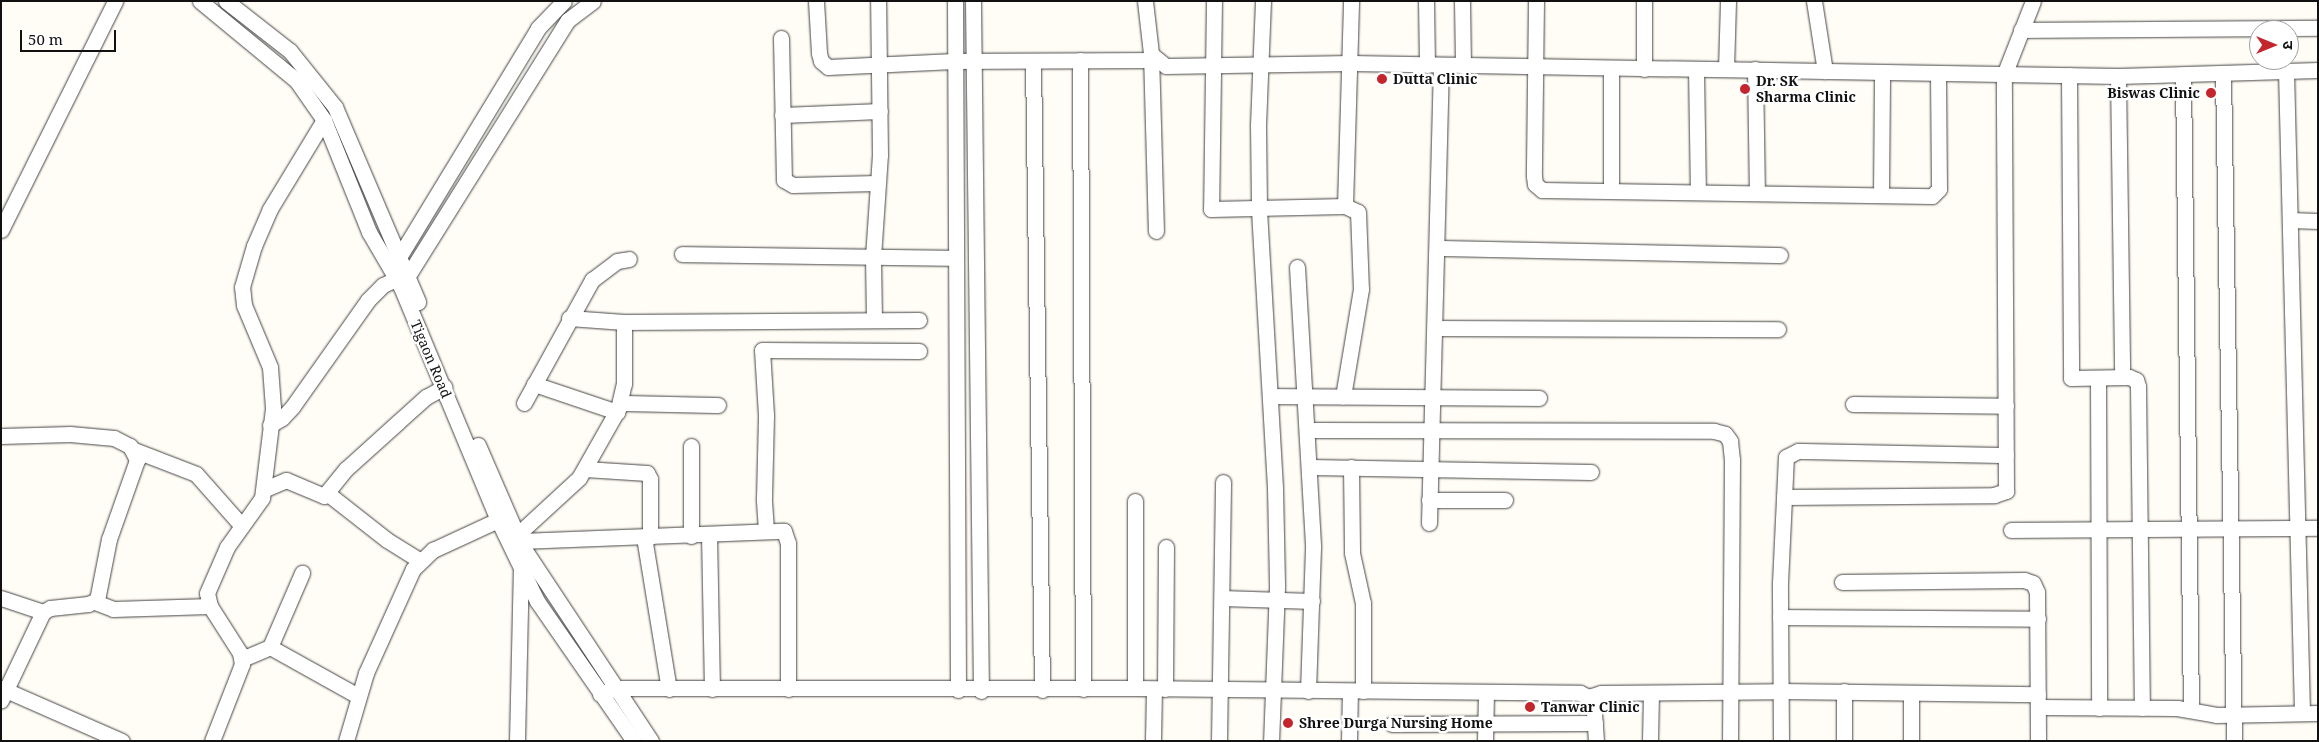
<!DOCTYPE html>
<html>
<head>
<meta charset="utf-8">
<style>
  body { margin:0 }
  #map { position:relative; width:2319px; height:742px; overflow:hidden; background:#fffdf5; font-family:"Noto Serif","Noto Sans Devanagari",serif }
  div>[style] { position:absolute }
  .roads { filter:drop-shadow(0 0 1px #444) drop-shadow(0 0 1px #444) }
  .minor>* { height:15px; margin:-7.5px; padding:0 7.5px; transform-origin:7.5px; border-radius:7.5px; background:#fff }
  .dots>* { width:14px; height:14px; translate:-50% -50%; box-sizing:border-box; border:2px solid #fff; border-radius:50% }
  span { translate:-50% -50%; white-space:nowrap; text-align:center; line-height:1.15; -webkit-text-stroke:5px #fff; paint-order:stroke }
  .poi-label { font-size:14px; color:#111; font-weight:700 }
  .left { translate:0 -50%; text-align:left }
  .right { translate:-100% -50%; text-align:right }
  .street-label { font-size:14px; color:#111 }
  .frame { position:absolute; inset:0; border:2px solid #111; pointer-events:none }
  .north { position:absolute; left:2249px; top:20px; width:50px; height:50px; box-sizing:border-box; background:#fff; border:1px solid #a0a0a0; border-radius:50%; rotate:90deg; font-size:14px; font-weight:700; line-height:20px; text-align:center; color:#111 }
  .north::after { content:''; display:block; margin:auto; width:18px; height:22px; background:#c4262e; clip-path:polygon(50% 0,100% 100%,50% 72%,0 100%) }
  .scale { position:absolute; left:20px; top:30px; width:96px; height:22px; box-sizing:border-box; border:2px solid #111; border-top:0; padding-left:6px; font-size:15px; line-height:18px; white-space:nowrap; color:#111; -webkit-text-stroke:4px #fff; paint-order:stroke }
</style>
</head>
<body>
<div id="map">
  <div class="roads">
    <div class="minor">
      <div style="left:200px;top:1px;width:124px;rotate:39.5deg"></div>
      <div style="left:296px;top:80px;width:49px;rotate:55deg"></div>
      <div style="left:324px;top:120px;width:121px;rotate:68.1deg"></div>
      <div style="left:369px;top:232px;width:64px;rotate:59.8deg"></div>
      <div style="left:401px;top:287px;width:252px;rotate:67.4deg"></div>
      <div style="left:498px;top:520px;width:90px;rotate:64.3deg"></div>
      <div style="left:537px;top:601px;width:170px;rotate:55.3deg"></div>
      <div style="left:226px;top:1px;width:81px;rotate:38deg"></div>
      <div style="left:290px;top:51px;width:72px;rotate:51.2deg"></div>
      <div style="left:335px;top:107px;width:212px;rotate:66.9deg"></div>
      <div style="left:816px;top:1px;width:52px;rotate:86.7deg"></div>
      <div style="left:819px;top:53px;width:8px;rotate:76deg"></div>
      <div style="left:821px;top:61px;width:9px;rotate:41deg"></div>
      <div style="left:828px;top:67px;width:126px;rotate:-2.7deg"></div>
      <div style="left:954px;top:61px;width:197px;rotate:-0.3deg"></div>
      <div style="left:955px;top:1px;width:689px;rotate:89.75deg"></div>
      <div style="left:973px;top:1px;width:690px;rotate:89.34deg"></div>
      <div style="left:1145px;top:1px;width:53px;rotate:83.5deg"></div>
      <div style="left:1151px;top:54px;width:19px;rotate:39deg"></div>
      <div style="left:1166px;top:66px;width:185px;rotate:-0.9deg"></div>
      <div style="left:1351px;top:63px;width:767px;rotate:0.97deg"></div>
      <div style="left:2118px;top:76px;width:200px;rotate:-1.7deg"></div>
      <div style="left:1214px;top:1px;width:208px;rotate:90.8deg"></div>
      <div style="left:1211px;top:209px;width:134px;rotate:-1.3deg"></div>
      <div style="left:1345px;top:206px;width:14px;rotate:25deg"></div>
      <div style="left:1358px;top:212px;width:77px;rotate:87.8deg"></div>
      <div style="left:1361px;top:289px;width:109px;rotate:99.5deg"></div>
      <div style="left:1263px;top:1px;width:124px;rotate:92.3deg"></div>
      <div style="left:1258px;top:125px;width:85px;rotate:89.3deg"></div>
      <div style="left:1259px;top:210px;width:278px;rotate:86.7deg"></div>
      <div style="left:1275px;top:488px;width:99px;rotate:88.8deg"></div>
      <div style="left:1277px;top:587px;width:154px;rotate:92.2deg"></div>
      <div style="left:1426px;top:1px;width:64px;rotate:89.1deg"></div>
      <div style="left:1462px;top:1px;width:65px;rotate:89.1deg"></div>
      <div style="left:1536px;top:1px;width:175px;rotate:90.7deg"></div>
      <div style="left:1534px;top:176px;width:8px;rotate:83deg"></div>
      <div style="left:1535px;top:184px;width:9px;rotate:41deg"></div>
      <div style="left:1542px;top:190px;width:390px;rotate:0.9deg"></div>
      <div style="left:1932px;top:196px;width:10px;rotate:-45deg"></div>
      <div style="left:1939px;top:189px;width:116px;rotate:-90.5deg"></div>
      <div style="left:1814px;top:1px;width:71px;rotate:81.1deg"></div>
      <div style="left:2021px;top:30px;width:297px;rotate:-0.4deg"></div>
      <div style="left:781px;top:38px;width:142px;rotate:88.8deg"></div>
      <div style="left:784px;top:180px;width:10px;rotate:29deg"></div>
      <div style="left:793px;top:185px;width:84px;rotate:-1.4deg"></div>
      <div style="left:1151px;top:54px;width:177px;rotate:88.4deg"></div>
      <div style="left:1080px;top:60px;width:629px;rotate:89.73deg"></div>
      <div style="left:1033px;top:61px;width:629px;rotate:89.18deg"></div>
      <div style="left:1644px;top:69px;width:68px;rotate:-90deg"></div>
      <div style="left:1696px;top:69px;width:123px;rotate:89.1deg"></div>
      <div style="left:1726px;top:69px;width:68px;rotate:-88.3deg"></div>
      <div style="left:1755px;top:69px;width:124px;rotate:89.1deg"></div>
      <div style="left:2286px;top:71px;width:642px;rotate:88.57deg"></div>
      <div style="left:2223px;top:73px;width:668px;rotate:89.06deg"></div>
      <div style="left:2069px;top:75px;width:303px;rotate:89.6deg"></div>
      <div style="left:2071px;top:378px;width:58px;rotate:-1deg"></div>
      <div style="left:2129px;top:377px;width:8px;rotate:23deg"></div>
      <div style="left:2136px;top:380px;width:6px;rotate:72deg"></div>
      <div style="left:2138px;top:386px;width:322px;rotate:89.3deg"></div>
      <div style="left:2118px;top:76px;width:301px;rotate:89.2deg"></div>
      <div style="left:2183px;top:76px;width:634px;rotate:89.28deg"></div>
      <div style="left:782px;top:115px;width:98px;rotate:-2.3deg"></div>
      <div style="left:1611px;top:190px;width:121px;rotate:-90deg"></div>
      <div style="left:1881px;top:194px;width:122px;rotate:-89.5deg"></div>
      <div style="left:1345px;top:206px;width:205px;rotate:-88.3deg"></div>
      <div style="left:2290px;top:220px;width:28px;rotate:2deg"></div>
      <div style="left:1px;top:230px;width:256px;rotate:-63.5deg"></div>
      <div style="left:1437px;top:248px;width:343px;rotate:1.2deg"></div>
      <div style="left:682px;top:254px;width:274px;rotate:0.8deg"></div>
      <div style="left:396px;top:262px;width:274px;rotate:-58.7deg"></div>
      <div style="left:538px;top:28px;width:37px;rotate:-46deg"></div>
      <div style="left:1297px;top:267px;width:281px;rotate:86.7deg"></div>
      <div style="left:1313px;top:548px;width:143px;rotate:92deg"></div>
      <div style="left:404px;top:282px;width:309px;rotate:-58deg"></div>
      <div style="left:568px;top:20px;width:31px;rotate:-37deg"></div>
      <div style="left:569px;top:318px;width:55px;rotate:4.2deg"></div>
      <div style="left:624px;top:322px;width:295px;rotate:-0.4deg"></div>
      <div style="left:874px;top:320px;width:63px;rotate:-90.9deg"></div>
      <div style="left:873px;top:257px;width:102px;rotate:-86.1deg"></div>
      <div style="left:880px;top:155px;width:154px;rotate:-90.7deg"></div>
      <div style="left:1435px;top:328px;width:343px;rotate:0.2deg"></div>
      <div style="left:2098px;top:378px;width:330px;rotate:89.8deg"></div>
      <div style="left:534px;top:384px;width:88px;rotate:18.6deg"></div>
      <div style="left:1270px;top:396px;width:269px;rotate:0.4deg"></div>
      <div style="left:524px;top:403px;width:141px;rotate:-61.1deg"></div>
      <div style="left:592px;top:280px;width:31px;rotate:-37deg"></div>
      <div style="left:617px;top:261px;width:12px;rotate:-9deg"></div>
      <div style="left:621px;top:403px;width:97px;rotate:1.2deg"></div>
      <div style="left:1853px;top:404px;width:153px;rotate:0.7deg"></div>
      <div style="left:270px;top:425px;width:14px;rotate:-30deg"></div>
      <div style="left:282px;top:418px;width:16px;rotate:-47deg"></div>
      <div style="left:293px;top:406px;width:130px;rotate:-54.7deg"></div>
      <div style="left:368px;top:300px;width:21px;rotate:-45deg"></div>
      <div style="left:383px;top:285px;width:14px;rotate:-25deg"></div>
      <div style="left:1308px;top:430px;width:406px;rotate:0.1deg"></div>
      <div style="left:1714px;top:431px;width:11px;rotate:15deg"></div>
      <div style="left:1725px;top:434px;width:9px;rotate:54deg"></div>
      <div style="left:1730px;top:441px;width:19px;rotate:84deg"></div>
      <div style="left:1732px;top:460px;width:281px;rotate:90.4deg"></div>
      <div style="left:1px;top:436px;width:69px;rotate:-1.7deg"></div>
      <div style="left:70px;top:434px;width:44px;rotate:5.2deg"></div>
      <div style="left:114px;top:438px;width:18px;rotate:27deg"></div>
      <div style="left:130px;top:446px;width:16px;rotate:63deg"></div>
      <div style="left:137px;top:460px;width:84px;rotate:109.5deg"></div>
      <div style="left:109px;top:539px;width:62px;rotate:101.1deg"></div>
      <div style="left:97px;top:600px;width:10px;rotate:156deg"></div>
      <div style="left:88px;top:604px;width:38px;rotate:174deg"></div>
      <div style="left:50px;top:608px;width:8px;rotate:150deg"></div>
      <div style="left:43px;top:612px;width:98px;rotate:115.5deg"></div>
      <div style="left:478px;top:445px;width:110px;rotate:66.5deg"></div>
      <div style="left:522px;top:546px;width:234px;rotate:56.5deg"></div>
      <div style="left:691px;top:446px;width:90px;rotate:90deg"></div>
      <div style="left:134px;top:450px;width:66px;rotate:21.2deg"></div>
      <div style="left:196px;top:474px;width:69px;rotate:48.5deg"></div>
      <div style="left:1310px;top:467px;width:281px;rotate:1deg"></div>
      <div style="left:1351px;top:467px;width:86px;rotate:89.3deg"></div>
      <div style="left:1352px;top:553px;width:51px;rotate:77.6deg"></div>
      <div style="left:1363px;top:603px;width:88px;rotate:90deg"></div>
      <div style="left:585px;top:469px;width:62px;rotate:3.7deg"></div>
      <div style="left:647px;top:473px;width:7px;rotate:63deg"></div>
      <div style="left:650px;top:479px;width:58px;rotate:90deg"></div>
      <div style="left:265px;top:489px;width:23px;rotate:-23deg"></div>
      <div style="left:286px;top:480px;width:41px;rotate:22.8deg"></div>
      <div style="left:324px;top:496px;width:35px;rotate:-51deg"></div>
      <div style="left:346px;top:469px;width:70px;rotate:-42.1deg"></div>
      <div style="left:398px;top:422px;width:38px;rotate:-42deg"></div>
      <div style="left:426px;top:397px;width:21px;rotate:-29deg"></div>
      <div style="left:327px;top:493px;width:76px;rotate:38.1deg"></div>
      <div style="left:387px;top:540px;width:38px;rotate:32deg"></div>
      <div style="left:1784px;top:497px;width:210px;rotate:-0.5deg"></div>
      <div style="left:1994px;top:495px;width:13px;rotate:-18deg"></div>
      <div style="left:2006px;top:491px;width:416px;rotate:-90.3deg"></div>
      <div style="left:2004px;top:75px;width:79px;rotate:-68.6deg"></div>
      <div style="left:1429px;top:500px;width:76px"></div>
      <div style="left:1135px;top:501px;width:187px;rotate:90deg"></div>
      <div style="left:1429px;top:523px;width:457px;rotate:-88.5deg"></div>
      <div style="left:766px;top:530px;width:32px;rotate:-94deg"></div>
      <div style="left:764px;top:498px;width:83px;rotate:-88.6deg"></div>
      <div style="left:766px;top:415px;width:65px;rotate:-93.5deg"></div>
      <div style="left:762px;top:350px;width:157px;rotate:0.4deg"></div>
      <div style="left:2011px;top:530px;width:307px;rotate:-0.4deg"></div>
      <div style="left:709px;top:534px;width:155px;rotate:88.9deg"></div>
      <div style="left:517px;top:535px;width:84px;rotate:-42.6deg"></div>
      <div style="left:579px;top:478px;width:79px;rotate:-60.5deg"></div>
      <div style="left:618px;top:409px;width:26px;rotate:-77deg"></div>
      <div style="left:624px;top:384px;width:62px;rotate:-90deg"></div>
      <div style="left:644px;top:537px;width:154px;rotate:80.7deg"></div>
      <div style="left:520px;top:541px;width:264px;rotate:-2.2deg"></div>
      <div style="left:784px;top:531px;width:13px;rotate:72deg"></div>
      <div style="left:788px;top:543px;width:146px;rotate:90deg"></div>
      <div style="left:1842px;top:582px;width:182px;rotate:-0.6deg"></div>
      <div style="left:2024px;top:580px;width:9px;rotate:18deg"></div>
      <div style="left:2033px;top:583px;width:10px;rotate:66deg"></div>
      <div style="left:2037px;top:592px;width:149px;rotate:89.6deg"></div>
      <div style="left:1px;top:598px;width:44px;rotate:18.4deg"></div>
      <div style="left:1222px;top:598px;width:90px;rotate:1.9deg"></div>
      <div style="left:95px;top:602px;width:19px;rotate:21deg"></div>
      <div style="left:113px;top:609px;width:97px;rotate:-1.8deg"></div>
      <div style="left:1780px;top:617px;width:258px;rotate:0.4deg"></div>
      <div style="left:270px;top:647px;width:101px;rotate:29.1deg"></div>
      <div style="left:242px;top:659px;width:30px;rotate:-23deg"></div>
      <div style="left:270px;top:647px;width:81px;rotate:-66.6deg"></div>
      <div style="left:1px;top:688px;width:132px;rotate:23.7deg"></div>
      <div style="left:1165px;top:689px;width:142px;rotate:-89.6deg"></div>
      <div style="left:600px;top:694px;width:17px;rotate:-21deg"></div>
      <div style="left:616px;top:688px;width:519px"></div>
      <div style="left:1135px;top:688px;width:445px;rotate:0.6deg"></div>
      <div style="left:1580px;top:693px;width:14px;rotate:25deg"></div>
      <div style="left:1593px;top:699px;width:42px;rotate:85.9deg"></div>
      <div style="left:1592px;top:696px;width:9px;rotate:-18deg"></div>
      <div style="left:1601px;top:693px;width:179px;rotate:-0.6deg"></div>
      <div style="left:1780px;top:691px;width:258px;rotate:0.7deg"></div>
      <div style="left:2039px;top:707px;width:138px;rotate:0.4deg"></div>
      <div style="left:2177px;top:708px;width:40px;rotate:10deg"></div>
      <div style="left:2216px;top:715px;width:102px;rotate:-1.1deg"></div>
      <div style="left:1392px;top:724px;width:203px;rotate:-0.3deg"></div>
      <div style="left:212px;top:741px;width:83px;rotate:-68.7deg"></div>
      <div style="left:242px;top:664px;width:11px;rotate:-100deg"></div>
      <div style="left:240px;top:653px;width:56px;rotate:-122.6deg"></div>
      <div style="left:210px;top:606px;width:13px;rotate:-103deg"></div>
      <div style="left:207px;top:593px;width:50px;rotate:-66.5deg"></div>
      <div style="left:227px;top:547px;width:60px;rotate:-54.5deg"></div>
      <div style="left:262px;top:498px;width:91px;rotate:-83deg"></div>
      <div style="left:273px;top:408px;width:41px;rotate:-94.2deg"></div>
      <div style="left:270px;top:367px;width:67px;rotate:-112.8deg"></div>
      <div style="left:244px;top:305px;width:18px;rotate:-96deg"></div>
      <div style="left:242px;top:287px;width:43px;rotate:-73.7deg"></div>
      <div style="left:254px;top:246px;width:40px;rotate:-66.6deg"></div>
      <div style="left:270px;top:209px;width:104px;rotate:-58.8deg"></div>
      <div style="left:346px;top:741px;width:71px;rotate:-73.6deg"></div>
      <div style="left:366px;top:673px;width:114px;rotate:-65.7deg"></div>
      <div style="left:413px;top:569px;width:28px;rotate:-44deg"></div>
      <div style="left:433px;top:550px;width:72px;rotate:-24.8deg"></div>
      <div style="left:517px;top:741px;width:171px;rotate:-88.7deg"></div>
      <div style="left:1153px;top:741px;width:52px;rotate:-88.9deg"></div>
      <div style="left:1219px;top:741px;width:259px;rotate:-89.1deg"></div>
      <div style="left:1349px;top:741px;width:50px;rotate:-88.9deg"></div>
      <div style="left:1485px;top:741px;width:49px;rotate:-88.8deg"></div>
      <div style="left:1650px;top:741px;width:48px;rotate:-88.8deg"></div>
      <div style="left:1781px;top:741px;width:158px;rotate:-90.4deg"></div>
      <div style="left:1780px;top:583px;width:126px;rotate:-87.3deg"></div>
      <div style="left:1786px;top:457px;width:13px;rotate:-27deg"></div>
      <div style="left:1798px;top:451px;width:208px;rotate:1.1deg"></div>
      <div style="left:1844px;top:741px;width:50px;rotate:-90deg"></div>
      <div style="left:1911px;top:741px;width:48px;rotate:-90deg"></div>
    </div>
  </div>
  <div class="dots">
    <div style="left:1382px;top:79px;background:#c4262e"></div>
    <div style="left:1745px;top:89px;background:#c4262e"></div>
    <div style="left:2211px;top:93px;background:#c4262e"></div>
    <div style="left:1530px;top:707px;background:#c4262e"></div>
    <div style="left:1288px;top:723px;background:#c4262e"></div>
  </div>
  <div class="poi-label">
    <span class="left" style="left:1393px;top:79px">Dutta Clinic</span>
    <span class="left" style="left:1756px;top:89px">Dr. SK<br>Sharma Clinic</span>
    <span class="right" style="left:2200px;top:93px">Biswas Clinic</span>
    <span class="left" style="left:1541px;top:707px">Tanwar Clinic</span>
    <span class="left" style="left:1299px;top:723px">Shree Durga Nursing Home</span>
  </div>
  <div class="street-label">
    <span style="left:431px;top:359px;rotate:67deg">Tigaon Road</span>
  </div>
  <div class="frame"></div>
  <div class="north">उ</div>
  <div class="scale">50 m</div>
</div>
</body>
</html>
